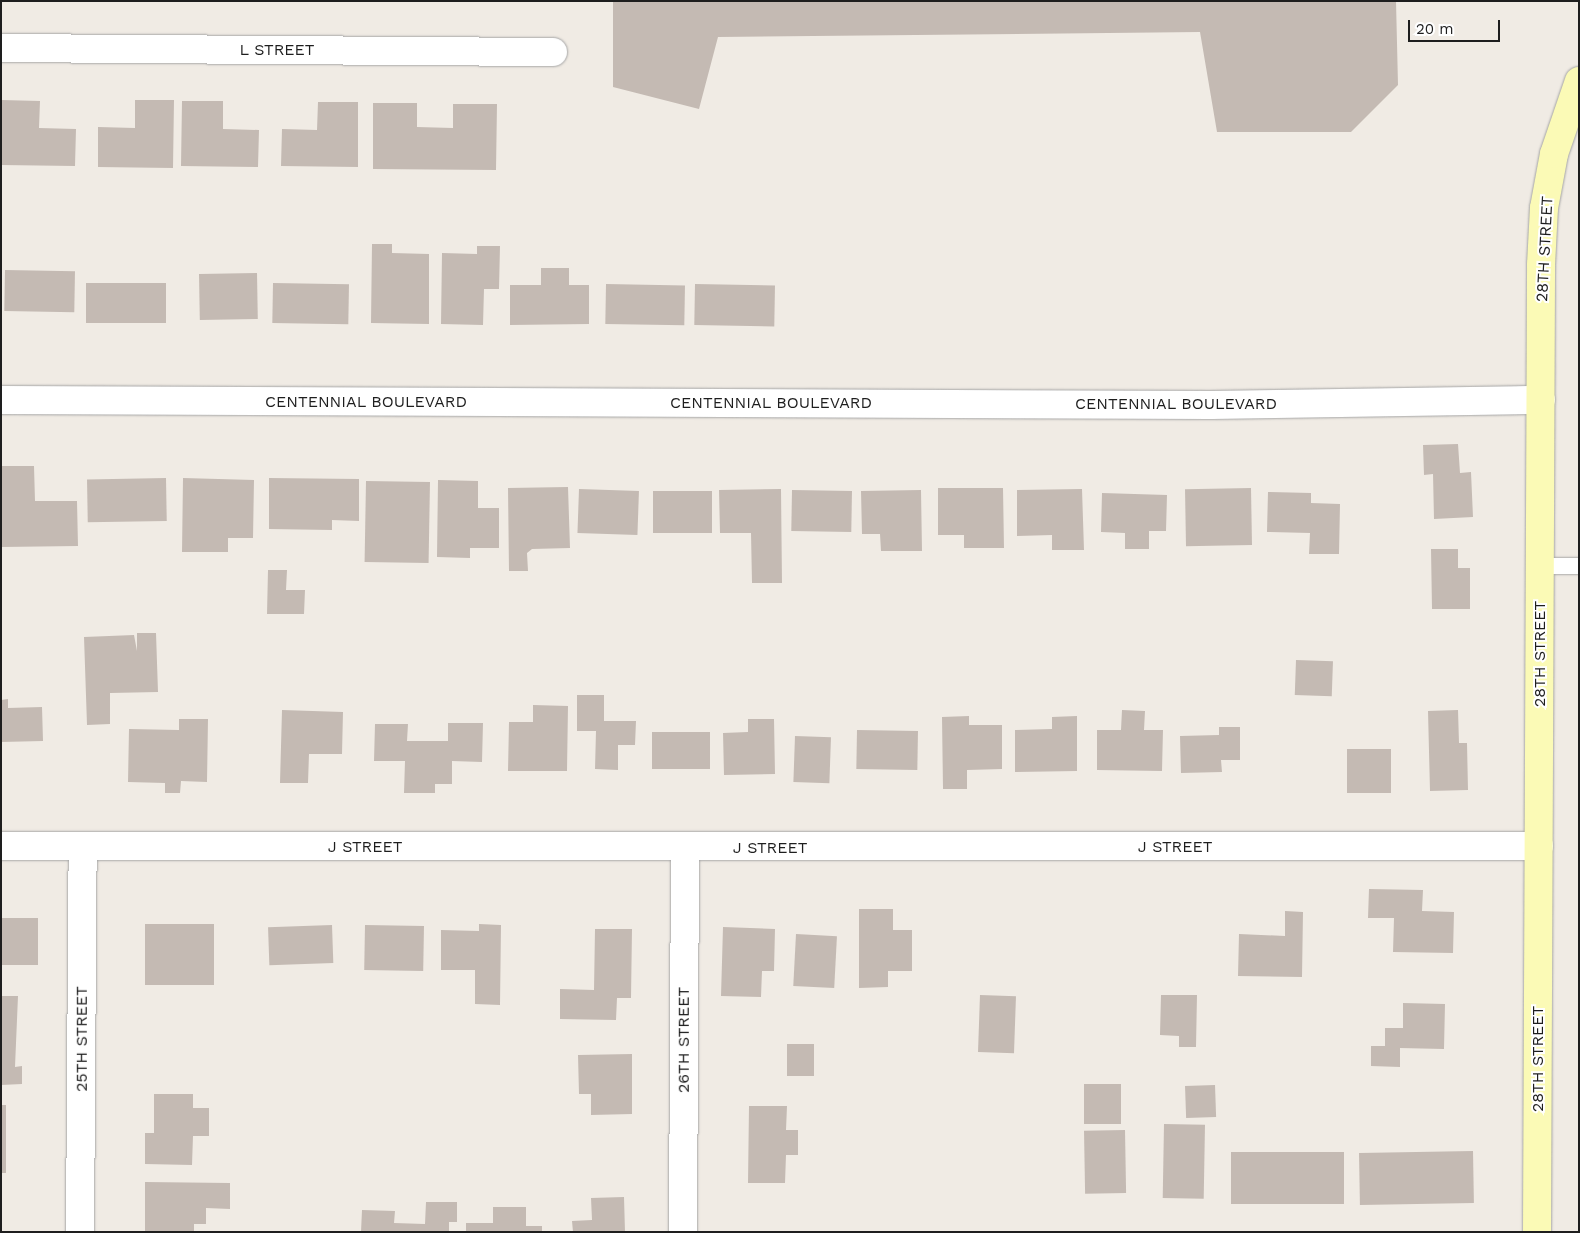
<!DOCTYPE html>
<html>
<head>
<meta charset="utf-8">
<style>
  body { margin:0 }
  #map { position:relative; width:1580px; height:1233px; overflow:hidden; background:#f0ebe4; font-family:"Work Sans",sans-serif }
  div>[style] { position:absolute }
  .building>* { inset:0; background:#c4bab3; transform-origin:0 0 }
  .roads { filter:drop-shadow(0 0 1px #a5a5a5) drop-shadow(0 0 1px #a5a5a5) }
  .service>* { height:16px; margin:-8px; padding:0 8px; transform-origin:8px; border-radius:8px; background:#fff }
  .minor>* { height:28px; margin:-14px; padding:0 14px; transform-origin:14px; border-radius:14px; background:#fff }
  .tertiary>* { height:28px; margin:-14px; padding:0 14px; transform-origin:14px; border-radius:14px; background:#fff }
  .secondary>* { height:28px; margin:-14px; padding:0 14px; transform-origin:14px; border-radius:14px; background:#fbfab6 }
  span { translate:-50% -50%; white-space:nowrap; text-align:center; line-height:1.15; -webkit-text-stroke:4px #fff; paint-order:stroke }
  .street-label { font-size:16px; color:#1e1e1e }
  .frame { position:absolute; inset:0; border:2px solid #1e1e1e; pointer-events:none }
  .scale { position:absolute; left:1408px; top:20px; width:92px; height:22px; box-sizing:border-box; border:2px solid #1e1e1e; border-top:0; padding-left:6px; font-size:15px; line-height:18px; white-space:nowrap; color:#1e1e1e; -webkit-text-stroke:4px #fff; paint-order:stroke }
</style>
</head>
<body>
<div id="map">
  <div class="building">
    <div style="clip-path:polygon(613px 1px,1396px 1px,1398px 85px,1351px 132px,1217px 132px,1200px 32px,718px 37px,699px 109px,613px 87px)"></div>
    <div style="clip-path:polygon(1px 100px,40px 101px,39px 128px,76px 129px,75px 166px,1px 165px)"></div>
    <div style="clip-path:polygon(135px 100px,174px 100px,173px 168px,98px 167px,98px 127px,135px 128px)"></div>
    <div style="clip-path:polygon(182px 101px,223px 101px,223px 129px,259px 130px,258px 167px,181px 166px)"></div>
    <div style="clip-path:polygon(318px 102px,358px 102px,358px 167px,281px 166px,282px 129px,317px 130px)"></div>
    <div style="clip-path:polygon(373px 103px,417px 103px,417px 127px,453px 128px,453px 104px,497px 104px,496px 170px,373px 169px)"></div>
    <div style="clip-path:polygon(372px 244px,392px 244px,392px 253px,429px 254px,429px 324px,371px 323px)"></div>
    <div style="clip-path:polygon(477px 246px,500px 246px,499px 289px,484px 289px,483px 325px,441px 324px,442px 253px,477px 254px)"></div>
    <div style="clip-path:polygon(541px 268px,569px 268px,569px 285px,589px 285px,589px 324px,510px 325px,510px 285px,541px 285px)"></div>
    <div style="left:5px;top:270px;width:70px;height:41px;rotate:1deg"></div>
    <div style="left:257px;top:273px;width:46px;height:58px;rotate:89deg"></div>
    <div style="left:86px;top:283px;width:80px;height:40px"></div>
    <div style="left:273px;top:283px;width:76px;height:40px;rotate:1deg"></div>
    <div style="left:606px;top:284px;width:79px;height:40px;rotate:1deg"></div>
    <div style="left:695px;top:284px;width:80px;height:41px;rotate:1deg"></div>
    <div style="clip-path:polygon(1458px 444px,1460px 473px,1471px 472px,1473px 517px,1434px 519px,1433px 474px,1424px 475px,1423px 445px)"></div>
    <div style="clip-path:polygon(1px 466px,34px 466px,35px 501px,77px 501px,78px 546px,1px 547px)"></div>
    <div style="left:166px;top:478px;width:43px;height:79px;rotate:89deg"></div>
    <div style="clip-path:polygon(183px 478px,254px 480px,253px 538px,228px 538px,228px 552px,182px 552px)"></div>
    <div style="clip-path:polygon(269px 478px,359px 479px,359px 521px,332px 520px,332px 530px,269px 529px)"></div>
    <div style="clip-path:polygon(438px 480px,478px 481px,478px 508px,499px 508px,499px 548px,470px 548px,470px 558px,437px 557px)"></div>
    <div style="left:366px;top:481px;width:64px;height:81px;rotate:1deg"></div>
    <div style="clip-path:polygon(568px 487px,570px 548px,532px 549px,527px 553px,528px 571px,509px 571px,508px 488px)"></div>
    <div style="clip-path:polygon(938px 488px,1003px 488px,1004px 548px,964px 548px,964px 535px,938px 535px)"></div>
    <div style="left:1251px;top:488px;width:57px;height:66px;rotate:89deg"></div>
    <div style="left:579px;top:489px;width:60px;height:44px;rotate:2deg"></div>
    <div style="clip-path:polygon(781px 489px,782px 583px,752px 583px,751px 533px,720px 533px,719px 490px)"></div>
    <div style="clip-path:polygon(1082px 489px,1084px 550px,1052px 550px,1052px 535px,1017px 536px,1017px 490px)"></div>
    <div style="left:792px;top:490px;width:60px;height:41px;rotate:1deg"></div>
    <div style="clip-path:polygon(921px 490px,922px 551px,881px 551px,880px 534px,862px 534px,861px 491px)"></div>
    <div style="left:653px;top:491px;width:59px;height:42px"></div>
    <div style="clip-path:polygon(1268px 492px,1311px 493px,1311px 503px,1340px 504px,1339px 554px,1309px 554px,1310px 533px,1267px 532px)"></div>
    <div style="clip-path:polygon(1102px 493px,1167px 495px,1166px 531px,1149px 531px,1149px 549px,1125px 549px,1125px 533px,1101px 532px)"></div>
    <div style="clip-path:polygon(1431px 549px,1458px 549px,1458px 568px,1470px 568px,1470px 609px,1432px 609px)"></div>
    <div style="clip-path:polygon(268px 570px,287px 570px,286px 590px,305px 590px,304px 614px,267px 614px)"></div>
    <div style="clip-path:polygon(137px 633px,156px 633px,158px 692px,110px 693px,110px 724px,87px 725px,84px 637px,134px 635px,137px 651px)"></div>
    <div style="left:1296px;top:660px;width:37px;height:35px;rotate:2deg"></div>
    <div style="clip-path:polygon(577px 695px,604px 695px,604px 721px,636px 721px,635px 745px,618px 745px,618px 770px,595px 769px,596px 731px,577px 731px)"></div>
    <div style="clip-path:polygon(8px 699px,8px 708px,42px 707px,43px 741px,1px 742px,1px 700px)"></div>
    <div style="clip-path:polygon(533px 705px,568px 706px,567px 771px,508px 771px,509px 722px,533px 722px)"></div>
    <div style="clip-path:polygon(282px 710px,343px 712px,342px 754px,309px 754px,308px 783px,280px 783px)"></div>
    <div style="clip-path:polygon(1122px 710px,1145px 711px,1144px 730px,1163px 730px,1162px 771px,1097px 770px,1097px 730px,1121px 730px)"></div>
    <div style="clip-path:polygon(1458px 710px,1459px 743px,1467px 743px,1468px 790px,1430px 791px,1428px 711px)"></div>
    <div style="clip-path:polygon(969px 716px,969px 725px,1002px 725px,1002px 769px,967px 770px,967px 789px,943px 789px,942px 717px)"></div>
    <div style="clip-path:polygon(1077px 716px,1077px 771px,1015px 772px,1015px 730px,1052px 729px,1052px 717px)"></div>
    <div style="clip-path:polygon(179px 719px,208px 719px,207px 782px,181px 781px,180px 793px,165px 793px,165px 783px,128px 782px,129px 729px,179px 730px)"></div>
    <div style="clip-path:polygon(748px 719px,774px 719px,775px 774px,724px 775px,723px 733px,748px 732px)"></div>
    <div style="clip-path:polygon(448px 723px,483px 723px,482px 762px,452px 761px,452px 784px,435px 784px,435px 793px,404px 793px,405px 761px,374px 761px,375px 724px,408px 724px,407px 741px,448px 741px)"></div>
    <div style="clip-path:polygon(1219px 727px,1240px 727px,1240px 760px,1221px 760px,1222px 772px,1181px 773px,1180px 736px,1219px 735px)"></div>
    <div style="left:857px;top:730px;width:61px;height:39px;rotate:1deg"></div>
    <div style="left:710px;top:732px;width:37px;height:58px;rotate:90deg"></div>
    <div style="left:795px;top:736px;width:36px;height:46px;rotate:2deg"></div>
    <div style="left:1347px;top:749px;width:44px;height:44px"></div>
    <div style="clip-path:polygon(1369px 889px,1423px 890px,1422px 911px,1454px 912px,1453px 953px,1393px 952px,1394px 918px,1368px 918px)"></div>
    <div style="clip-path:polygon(859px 909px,893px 909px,893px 930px,912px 930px,912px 971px,888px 971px,888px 987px,859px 988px)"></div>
    <div style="clip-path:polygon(1285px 911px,1303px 912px,1302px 977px,1238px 976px,1239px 934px,1285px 936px)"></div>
    <div style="left:1px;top:918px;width:37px;height:47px"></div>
    <div style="left:214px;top:924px;width:61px;height:69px;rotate:90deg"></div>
    <div style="clip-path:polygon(479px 924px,501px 925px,500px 1005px,475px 1004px,475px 970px,441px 970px,441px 930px,479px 931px)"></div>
    <div style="left:332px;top:925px;width:38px;height:64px;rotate:88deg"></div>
    <div style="left:365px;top:925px;width:59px;height:45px;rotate:1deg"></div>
    <div style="clip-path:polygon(723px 927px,775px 929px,774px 971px,762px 971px,761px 997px,721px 996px)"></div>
    <div style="clip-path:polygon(595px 929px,632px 929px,631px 998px,617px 998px,616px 1020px,560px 1019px,560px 989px,594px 990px)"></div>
    <div style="left:796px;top:934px;width:41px;height:52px;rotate:3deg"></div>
    <div style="left:980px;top:995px;width:36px;height:57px;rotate:2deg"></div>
    <div style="clip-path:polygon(1161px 995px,1197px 995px,1196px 1047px,1179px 1047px,1179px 1036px,1160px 1035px)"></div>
    <div style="clip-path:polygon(1px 996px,18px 996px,15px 1067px,22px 1066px,22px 1084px,1px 1085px)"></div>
    <div style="clip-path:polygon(1403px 1003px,1445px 1004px,1444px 1049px,1400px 1048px,1400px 1067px,1371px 1066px,1371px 1046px,1385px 1046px,1385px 1028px,1403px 1028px)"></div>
    <div style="left:787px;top:1044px;width:27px;height:32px"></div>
    <div style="clip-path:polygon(632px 1054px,632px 1114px,591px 1115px,591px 1094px,579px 1094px,578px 1055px)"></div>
    <div style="left:1084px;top:1084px;width:37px;height:40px"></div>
    <div style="left:1215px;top:1085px;width:32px;height:30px;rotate:88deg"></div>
    <div style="clip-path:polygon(154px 1094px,193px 1094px,193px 1108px,209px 1108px,209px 1136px,193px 1136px,192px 1165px,145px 1164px,145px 1133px,154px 1133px)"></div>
    <div style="left:1px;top:1105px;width:5px;height:68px"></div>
    <div style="clip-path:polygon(749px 1106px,787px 1106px,786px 1130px,798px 1130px,798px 1155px,786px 1155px,785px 1183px,748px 1183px)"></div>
    <div style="left:1164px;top:1124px;width:41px;height:74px;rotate:1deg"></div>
    <div style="left:1125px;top:1130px;width:63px;height:41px;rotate:89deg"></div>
    <div style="left:1473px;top:1151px;width:52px;height:114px;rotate:89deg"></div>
    <div style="left:1231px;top:1152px;width:113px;height:52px"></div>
    <div style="clip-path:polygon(145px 1182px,230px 1183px,230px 1209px,206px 1208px,206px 1224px,194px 1224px,194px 1232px,145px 1232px)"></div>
    <div style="clip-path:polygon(624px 1197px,625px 1232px,573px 1232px,572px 1221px,592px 1220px,591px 1198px)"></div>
    <div style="clip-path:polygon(426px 1202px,457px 1202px,457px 1222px,449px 1222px,449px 1232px,361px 1232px,362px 1210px,395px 1211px,394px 1223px,425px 1224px)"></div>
    <div style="clip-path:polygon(493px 1207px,526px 1207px,526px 1226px,542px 1226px,542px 1232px,466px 1232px,466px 1223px,493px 1223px)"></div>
  </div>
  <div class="roads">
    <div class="service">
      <div style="left:1540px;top:566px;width:39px"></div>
    </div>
    <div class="minor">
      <div style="left:1px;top:48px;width:552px;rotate:0.42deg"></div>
      <div style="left:1px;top:846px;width:1538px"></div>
      <div style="left:80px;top:1232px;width:386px;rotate:-89.6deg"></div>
      <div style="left:683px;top:1232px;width:383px;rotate:-89.7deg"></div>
    </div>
    <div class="tertiary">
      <div style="left:1px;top:400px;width:1210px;rotate:0.24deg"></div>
      <div style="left:1211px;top:405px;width:330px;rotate:-0.9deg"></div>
    </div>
    <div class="secondary">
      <div style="left:1537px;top:1232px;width:967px;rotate:-89.76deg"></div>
      <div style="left:1541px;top:265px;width:57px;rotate:-87deg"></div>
      <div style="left:1544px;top:208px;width:55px;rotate:-79.5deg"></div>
      <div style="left:1554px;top:154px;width:77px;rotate:-71.1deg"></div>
    </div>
  </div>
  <div class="street-label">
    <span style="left:277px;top:50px">L STREET</span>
    <span style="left:1545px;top:249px;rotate:-87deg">28TH STREET</span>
    <span style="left:366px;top:402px">CENTENNIAL BOULEVARD</span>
    <span style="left:771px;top:403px">CENTENNIAL BOULEVARD</span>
    <span style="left:1176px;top:404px">CENTENNIAL BOULEVARD</span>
    <span style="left:1540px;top:654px;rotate:-90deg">28TH STREET</span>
    <span style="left:365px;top:847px">J STREET</span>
    <span style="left:1175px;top:847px">J STREET</span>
    <span style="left:770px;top:848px">J STREET</span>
    <span style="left:82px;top:1039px;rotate:-90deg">25TH STREET</span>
    <span style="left:684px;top:1040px;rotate:-90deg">26TH STREET</span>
    <span style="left:1538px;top:1059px;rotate:-90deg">28TH STREET</span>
  </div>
  <div class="frame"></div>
  <div class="scale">20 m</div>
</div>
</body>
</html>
